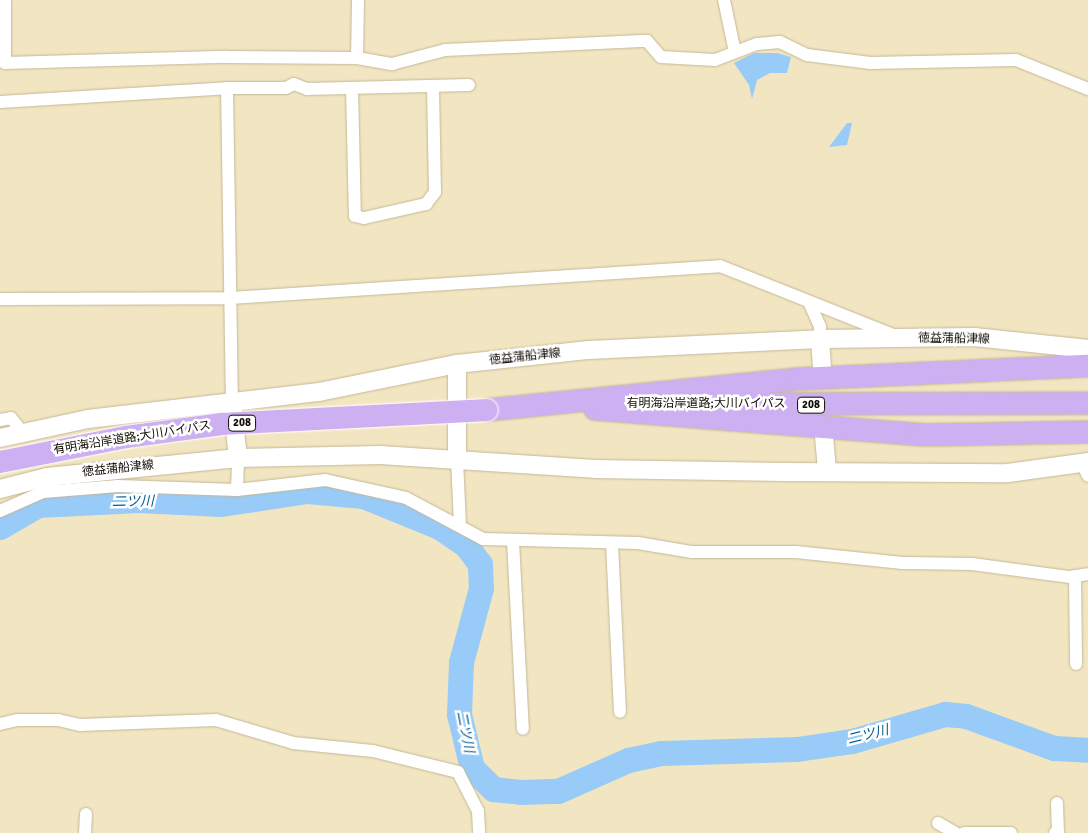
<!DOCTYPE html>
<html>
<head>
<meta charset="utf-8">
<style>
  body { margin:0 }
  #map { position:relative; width:1088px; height:833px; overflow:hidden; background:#f2e6c2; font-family:Signika,"Noto Sans JP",sans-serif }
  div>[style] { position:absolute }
  .water>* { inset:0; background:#98cbf8 }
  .river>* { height:25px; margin:-12.5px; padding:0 12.5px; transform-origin:12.5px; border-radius:12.5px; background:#98cbf8 }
  .roads { filter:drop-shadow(0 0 1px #c4b896) drop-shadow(0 0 1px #c4b896) }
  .minor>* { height:12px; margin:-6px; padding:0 6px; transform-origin:6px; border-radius:6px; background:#fff }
  .secondary>* { height:18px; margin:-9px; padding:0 9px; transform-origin:9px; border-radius:9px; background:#fff }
  .motorway>* { height:22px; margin:-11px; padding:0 11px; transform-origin:11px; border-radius:11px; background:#cdb0f1 }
  .bridges { filter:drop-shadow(0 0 1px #fff) drop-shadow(0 0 1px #fff) }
  .motorway-bridge>* { height:22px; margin:-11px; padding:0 11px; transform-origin:11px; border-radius:11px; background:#cdb0f1 }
  span { translate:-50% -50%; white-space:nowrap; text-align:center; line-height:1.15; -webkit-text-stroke:5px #fff; paint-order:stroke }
  .shield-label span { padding:1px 4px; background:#fff; border:1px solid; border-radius:4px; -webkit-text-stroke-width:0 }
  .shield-label { font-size:11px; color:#0f0b02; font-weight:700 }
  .street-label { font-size:12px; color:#0f0b02 }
  .water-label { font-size:14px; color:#04598f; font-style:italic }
</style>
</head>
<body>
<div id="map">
  <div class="water">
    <div style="clip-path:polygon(754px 53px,777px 53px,791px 57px,787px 73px,770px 73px,757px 80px,752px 99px,749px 85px,734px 63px)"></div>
    <div style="clip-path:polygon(847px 123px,852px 123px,847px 145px,829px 147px)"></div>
  </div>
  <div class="river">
    <div style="left:0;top:527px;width:44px;rotate:-30.1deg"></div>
    <div style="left:38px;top:505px;width:101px;rotate:-2.8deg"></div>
    <div style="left:139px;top:500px;width:82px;rotate:2.8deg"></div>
    <div style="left:221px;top:504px;width:87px;rotate:-8.6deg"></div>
    <div style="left:307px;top:491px;width:56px;rotate:5.1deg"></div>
    <div style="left:363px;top:496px;width:82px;rotate:22.2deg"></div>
    <div style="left:439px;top:527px;width:32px;rotate:34deg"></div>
    <div style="left:466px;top:545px;width:24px;rotate:54deg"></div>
    <div style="left:480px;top:564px;width:24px;rotate:88deg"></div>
    <div style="left:481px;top:588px;width:77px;rotate:105.1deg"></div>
    <div style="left:461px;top:662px;width:52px;rotate:92.2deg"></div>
    <div style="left:459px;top:714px;width:56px;rotate:76.5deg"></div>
    <div style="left:472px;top:768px;width:30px;rotate:45deg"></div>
    <div style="left:493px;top:789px;width:28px;rotate:6deg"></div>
    <div style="left:521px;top:792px;width:37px;rotate:-2deg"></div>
    <div style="left:558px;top:791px;width:77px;rotate:-23.9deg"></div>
    <div style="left:628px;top:760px;width:34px;rotate:-12deg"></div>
    <div style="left:661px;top:753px;width:136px;rotate:-1.7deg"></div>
    <div style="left:797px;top:749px;width:56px;rotate:-8.3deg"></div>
    <div style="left:852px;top:741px;width:97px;rotate:-16.2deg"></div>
    <div style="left:945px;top:714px;width:21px;rotate:5deg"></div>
    <div style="left:966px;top:716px;width:94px;rotate:20deg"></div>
    <div style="left:1054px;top:748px;width:34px;rotate:3deg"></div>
  </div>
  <div class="roads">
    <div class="minor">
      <div style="left:5px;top:0;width:63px;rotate:90deg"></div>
      <div style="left:5px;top:63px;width:221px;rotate:-1.6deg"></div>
      <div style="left:226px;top:57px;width:131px;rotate:0.4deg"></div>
      <div style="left:357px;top:58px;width:36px;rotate:10deg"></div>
      <div style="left:392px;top:64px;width:55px;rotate:-14.8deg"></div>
      <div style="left:445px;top:50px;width:202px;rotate:-2.6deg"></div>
      <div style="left:647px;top:41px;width:21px;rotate:49deg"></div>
      <div style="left:661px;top:57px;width:54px;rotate:3.2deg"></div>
      <div style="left:715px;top:60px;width:45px;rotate:-20.9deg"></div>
      <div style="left:757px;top:44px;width:23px;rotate:-5deg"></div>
      <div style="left:780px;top:42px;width:30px;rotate:26deg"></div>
      <div style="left:807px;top:55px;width:64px;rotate:7.2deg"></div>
      <div style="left:870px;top:63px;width:146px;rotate:-1.2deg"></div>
      <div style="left:1016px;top:60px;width:78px;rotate:21.9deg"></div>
      <div style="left:724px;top:0;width:53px;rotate:78.1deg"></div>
      <div style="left:357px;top:58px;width:58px;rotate:-89deg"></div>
      <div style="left:227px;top:88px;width:313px;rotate:89.1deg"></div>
      <div style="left:352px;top:88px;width:128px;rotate:88.7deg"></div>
      <div style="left:355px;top:216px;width:9px;rotate:13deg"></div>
      <div style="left:364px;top:218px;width:64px;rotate:-12.7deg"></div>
      <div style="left:426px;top:204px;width:15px;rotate:-53deg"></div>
      <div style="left:435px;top:192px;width:106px;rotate:-91.1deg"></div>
      <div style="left:0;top:102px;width:227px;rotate:-3.5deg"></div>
      <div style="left:227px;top:88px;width:59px"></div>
      <div style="left:286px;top:88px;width:9px;rotate:-27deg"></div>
      <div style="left:294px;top:84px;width:14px;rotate:21deg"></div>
      <div style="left:307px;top:89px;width:162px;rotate:-1.4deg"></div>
      <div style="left:0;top:299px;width:230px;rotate:-0.2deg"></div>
      <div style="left:230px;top:298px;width:491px;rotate:-3.7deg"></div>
      <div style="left:720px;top:266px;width:186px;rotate:21.7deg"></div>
      <div style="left:810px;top:304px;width:24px;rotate:66deg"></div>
      <div style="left:820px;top:326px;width:13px;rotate:90deg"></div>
      <div style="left:0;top:420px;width:11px;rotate:-10deg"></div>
      <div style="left:11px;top:418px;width:21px;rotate:51deg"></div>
      <div style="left:457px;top:459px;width:67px;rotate:87.4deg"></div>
      <div style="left:1082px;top:463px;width:14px;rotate:65deg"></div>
      <div style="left:237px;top:490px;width:32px;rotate:-88deg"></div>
      <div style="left:0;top:511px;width:47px;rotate:-23.8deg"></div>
      <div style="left:43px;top:492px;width:75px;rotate:-4.6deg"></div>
      <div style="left:118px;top:486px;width:119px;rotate:1.9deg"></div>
      <div style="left:237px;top:490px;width:89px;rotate:-6.5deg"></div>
      <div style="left:325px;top:480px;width:83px;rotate:12.5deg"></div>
      <div style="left:406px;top:498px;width:87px;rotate:28deg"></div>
      <div style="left:483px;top:539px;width:155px;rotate:1.5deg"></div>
      <div style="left:638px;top:543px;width:55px;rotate:9.5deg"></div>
      <div style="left:692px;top:552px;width:104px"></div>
      <div style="left:796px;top:552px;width:107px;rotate:5.9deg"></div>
      <div style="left:902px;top:563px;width:70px;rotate:0.8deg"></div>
      <div style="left:972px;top:564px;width:99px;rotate:7.6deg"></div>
      <div style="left:1070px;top:577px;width:18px;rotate:-9deg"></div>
      <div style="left:513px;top:541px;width:188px;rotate:87deg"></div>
      <div style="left:612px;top:543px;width:169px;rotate:87.3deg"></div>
      <div style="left:1075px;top:576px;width:88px;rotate:89.3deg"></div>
      <div style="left:0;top:724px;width:18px;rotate:-13deg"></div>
      <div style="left:18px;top:720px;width:40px"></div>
      <div style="left:58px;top:720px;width:23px;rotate:13deg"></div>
      <div style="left:80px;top:725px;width:136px;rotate:-2.1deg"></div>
      <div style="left:216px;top:720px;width:80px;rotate:16.6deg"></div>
      <div style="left:293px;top:743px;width:80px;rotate:5.7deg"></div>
      <div style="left:373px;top:751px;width:88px;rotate:13.9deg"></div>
      <div style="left:458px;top:772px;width:44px;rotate:62.9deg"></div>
      <div style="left:478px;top:811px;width:22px;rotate:87deg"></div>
      <div style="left:938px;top:823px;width:20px;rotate:30deg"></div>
      <div style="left:85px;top:833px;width:19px;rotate:-87deg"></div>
      <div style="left:964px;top:833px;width:47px"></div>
      <div style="left:1055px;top:833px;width:3px"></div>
      <div style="left:1058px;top:833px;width:30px;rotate:-92deg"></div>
    </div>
    <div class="secondary">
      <div style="left:820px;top:339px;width:27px;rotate:86deg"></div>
      <div style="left:457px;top:364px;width:95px;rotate:90deg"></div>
      <div style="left:233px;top:412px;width:46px;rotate:83.8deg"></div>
      <div style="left:824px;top:436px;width:36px;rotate:85deg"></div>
      <div style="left:0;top:438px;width:90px;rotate:-12.2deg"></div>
      <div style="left:88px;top:419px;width:233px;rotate:-6.7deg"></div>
      <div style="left:319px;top:392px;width:141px;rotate:-11.5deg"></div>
      <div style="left:457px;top:364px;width:133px;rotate:-6.1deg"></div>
      <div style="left:589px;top:350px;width:231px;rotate:-2.7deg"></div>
      <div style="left:820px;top:339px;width:154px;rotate:-0.7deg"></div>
      <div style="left:974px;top:337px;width:115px;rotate:6deg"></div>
      <div style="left:0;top:489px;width:49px;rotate:-14.3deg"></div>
      <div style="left:47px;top:477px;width:192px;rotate:-5.7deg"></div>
      <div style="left:238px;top:458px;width:142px;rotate:-1.2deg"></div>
      <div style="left:380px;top:455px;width:215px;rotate:3.7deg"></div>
      <div style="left:595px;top:469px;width:188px;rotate:0.9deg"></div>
      <div style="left:783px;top:472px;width:225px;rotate:0.3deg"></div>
      <div style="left:1008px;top:473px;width:81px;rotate:-7.8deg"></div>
    </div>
    <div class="motorway">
      <div style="left:667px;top:404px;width:421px;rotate:-0.1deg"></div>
      <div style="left:595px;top:409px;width:328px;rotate:4.5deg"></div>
      <div style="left:922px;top:435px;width:166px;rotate:-1deg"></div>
      <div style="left:487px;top:410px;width:313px;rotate:-5.7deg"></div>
      <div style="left:798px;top:379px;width:290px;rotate:-2.6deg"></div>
    </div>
  </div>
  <div class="bridges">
    <div class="motorway-bridge">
      <div style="left:0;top:462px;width:128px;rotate:-11.2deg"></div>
      <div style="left:126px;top:437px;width:97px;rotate:-7.7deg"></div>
      <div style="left:222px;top:424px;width:265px;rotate:-3deg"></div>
    </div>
  </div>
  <div class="shield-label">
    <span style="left:811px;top:405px">208</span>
    <span style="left:242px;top:423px">208</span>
  </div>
  <div class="street-label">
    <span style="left:954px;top:339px;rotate:1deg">徳益蒲船津線</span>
    <span style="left:525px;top:357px;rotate:-6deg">徳益蒲船津線</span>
    <span style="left:706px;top:404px">有明海沿岸道路;大川バイパス</span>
    <span style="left:132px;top:438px;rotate:-9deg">有明海沿岸道路;大川バイパス</span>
    <span style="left:118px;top:469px;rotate:-6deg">徳益蒲船津線</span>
  </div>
  <div class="water-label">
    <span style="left:133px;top:502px;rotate:-1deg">二ツ川</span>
    <span style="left:465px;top:732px;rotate:79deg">二ツ川</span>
    <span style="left:868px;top:735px;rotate:-14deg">二ツ川</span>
  </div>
</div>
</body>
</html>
